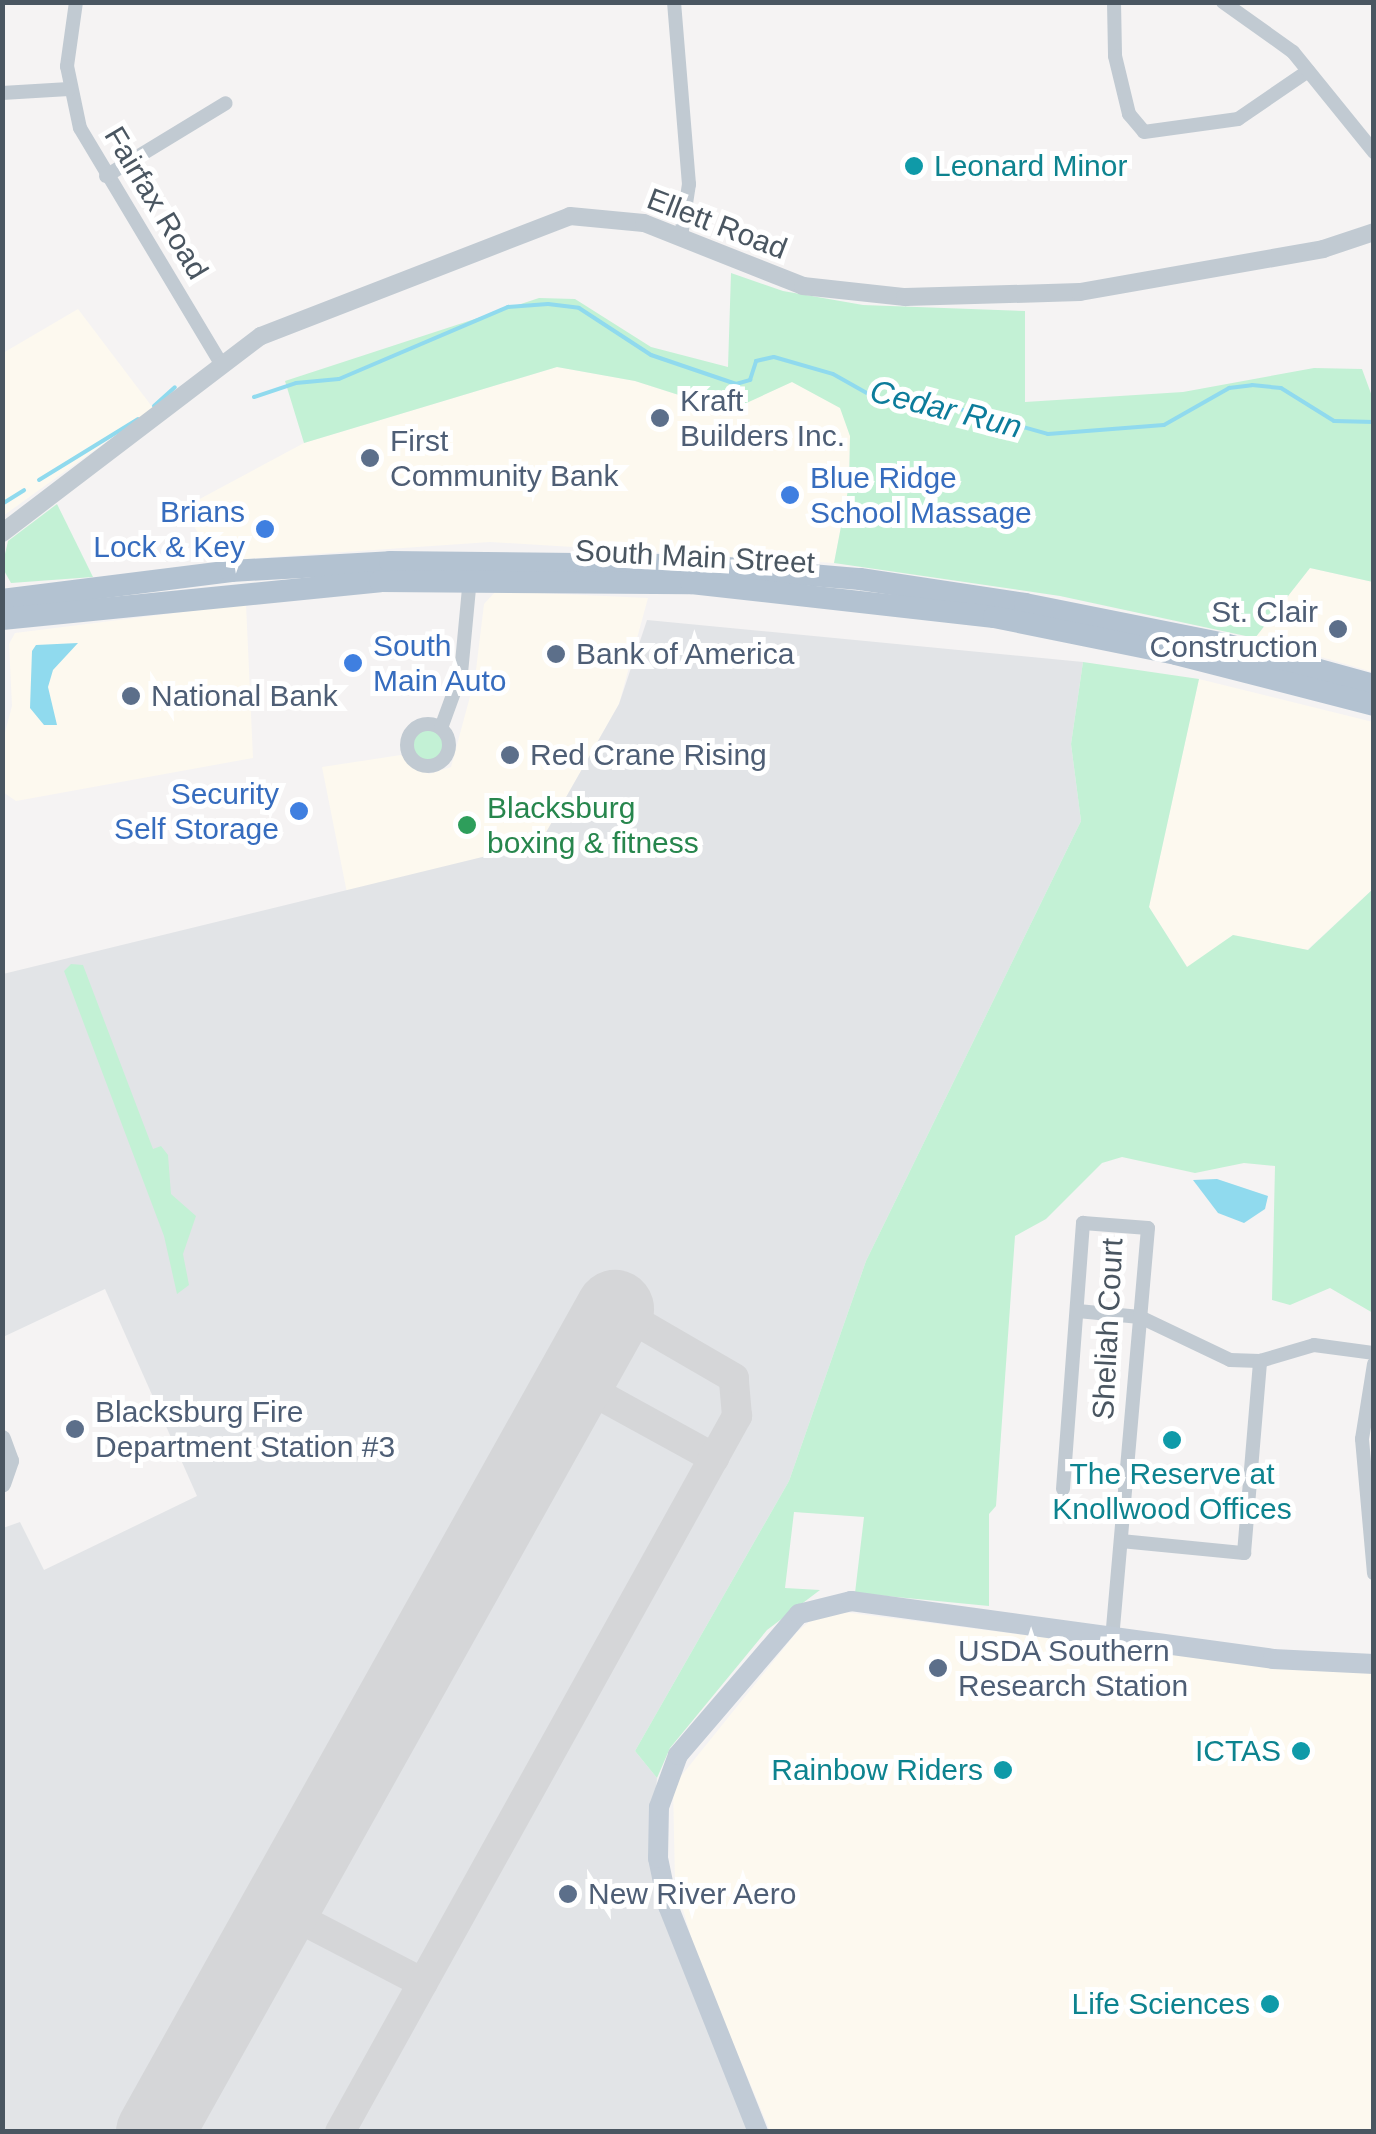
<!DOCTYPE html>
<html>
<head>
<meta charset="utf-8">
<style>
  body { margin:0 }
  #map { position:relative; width:1376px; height:2134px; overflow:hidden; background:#f5f3f3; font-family:Arial,sans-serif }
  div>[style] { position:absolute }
  .commercial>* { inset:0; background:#fdf9ef }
  .airport>* { inset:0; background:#e2e4e7 }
  .green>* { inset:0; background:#c3f1d5 }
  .round { border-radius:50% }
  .water>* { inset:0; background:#90daee }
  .stream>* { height:4px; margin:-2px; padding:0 2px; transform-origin:2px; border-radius:2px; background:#90daee }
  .taxiway>* { height:30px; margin:-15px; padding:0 15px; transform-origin:15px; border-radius:15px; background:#d5d6d8 }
  .runway>* { height:78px; margin:-39px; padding:0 39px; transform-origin:39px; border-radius:39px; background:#d5d6d8 }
  .minor>* { height:14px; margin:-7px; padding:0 7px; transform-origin:7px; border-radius:7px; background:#c1cad2 }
  .minor>.ring { margin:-7px; padding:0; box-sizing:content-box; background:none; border:14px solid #c1cad2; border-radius:50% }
  .tertiary>* { height:18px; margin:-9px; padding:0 9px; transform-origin:9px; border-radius:9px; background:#c1cad2 }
  .secondary>* { height:20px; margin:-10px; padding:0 10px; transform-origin:10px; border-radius:10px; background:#c1cbd6 }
  .primary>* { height:22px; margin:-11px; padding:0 11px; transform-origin:11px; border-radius:11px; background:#b3c2d1 }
  .dots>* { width:28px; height:28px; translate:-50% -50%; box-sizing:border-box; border:5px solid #fff; border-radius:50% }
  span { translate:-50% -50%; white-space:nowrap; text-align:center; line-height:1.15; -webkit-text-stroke:10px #fff; paint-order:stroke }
  .culture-label { font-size:30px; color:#0d838f }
  .left { translate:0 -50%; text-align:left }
  .right { translate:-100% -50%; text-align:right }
  .street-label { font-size:30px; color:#4a5661 }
  .service-label { font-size:30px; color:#4e5e75 }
  .shop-label { font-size:30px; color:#366cbe }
  .leisure-label { font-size:30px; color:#27864d }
  .water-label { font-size:32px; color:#0c7c9b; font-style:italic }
  .frame { position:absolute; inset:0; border:5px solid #4a5661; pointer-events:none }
</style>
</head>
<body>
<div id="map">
  <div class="commercial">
    <div style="clip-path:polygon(78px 309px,153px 408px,3px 516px,3px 353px)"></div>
    <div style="clip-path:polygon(557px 367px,635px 381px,728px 411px,792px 382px,841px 408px,850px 436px,849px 485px,834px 563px,490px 542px,215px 561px,183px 508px,304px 443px)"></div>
    <div style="clip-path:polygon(1310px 568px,1373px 582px,1373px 672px,1255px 638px)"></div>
    <div style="clip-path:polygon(496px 591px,648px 598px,619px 704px,540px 843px,347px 893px,322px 767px,401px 755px,429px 774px,451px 767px,475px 678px,484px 604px)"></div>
    <div style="clip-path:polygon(246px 604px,253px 758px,16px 801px,3px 792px,3px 740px,12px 706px,9px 644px,15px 633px)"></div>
    <div style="clip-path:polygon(1199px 679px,1373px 722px,1373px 889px,1307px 950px,1233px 935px,1188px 968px,1149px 907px)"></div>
    <div style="clip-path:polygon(843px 1612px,1276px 1667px,1373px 1671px,1373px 2131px,770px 2131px,697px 1957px,675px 1883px,673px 1786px,797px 1632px,816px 1616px)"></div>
  </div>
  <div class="airport">
    <div style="clip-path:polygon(647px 620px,1083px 662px,1071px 744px,1081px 821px,866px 1261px,789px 1481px,635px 1751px,657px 1778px,651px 1855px,751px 2131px,3px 2131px,3px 1528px,20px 1522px,44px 1570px,197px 1496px,105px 1289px,3px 1337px,3px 974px,540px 843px,619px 704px)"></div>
  </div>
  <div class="green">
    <div style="clip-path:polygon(731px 273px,783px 291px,863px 305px,1025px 311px,1025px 402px,1183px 392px,1314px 368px,1362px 369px,1373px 399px,1373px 582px,1310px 568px,1255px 638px,1060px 596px,834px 563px,849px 485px,850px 436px,840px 408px,792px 382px,729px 411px,635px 381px,557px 367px,304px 443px,285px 381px,539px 298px,575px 299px,651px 347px,728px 367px)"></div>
    <div style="clip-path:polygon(57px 504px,93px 577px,11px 583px,2px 567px,8px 541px)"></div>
    <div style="clip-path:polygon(1083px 662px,1199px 679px,1149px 907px,1187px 967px,1233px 935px,1308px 950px,1373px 889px,1373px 1313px,1330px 1288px,1290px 1305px,1272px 1300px,1275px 1166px,1244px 1163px,1195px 1173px,1122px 1157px,1102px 1163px,1046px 1219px,1015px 1236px,996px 1506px,989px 1514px,989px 1606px,855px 1593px,864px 1517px,794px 1512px,785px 1588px,820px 1590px,767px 1630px,670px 1748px,657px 1778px,635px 1751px,789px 1481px,866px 1261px,1081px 821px,1071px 744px)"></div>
    <div class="round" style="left:413px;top:730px;width:30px;height:30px"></div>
    <div style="clip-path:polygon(71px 964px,83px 965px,153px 1149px,161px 1146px,168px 1155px,171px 1194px,196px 1216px,183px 1254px,189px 1285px,177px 1294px,164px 1236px,64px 971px)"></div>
  </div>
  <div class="water">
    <div style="clip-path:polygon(78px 643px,53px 670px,48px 687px,57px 725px,44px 725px,30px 708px,32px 651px,36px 645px)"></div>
    <div style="clip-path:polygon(1217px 1179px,1268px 1196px,1265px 1209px,1244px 1223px,1218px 1213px,1193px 1180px)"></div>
  </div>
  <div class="stream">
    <div style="left:254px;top:397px;width:44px;rotate:-18.4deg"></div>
    <div style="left:296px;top:383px;width:43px;rotate:-5.3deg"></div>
    <div style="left:339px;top:379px;width:184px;rotate:-23.1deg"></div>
    <div style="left:508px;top:307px;width:40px;rotate:-4.3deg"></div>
    <div style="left:548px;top:304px;width:31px;rotate:7deg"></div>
    <div style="left:579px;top:308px;width:86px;rotate:33.1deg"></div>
    <div style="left:651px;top:355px;width:90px;rotate:18.8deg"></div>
    <div style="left:736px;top:384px;width:15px;rotate:-16deg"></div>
    <div style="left:750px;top:380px;width:20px;rotate:-72deg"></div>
    <div style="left:756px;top:361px;width:18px;rotate:-13deg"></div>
    <div style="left:774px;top:357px;width:61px;rotate:16.1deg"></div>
    <div style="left:833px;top:374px;width:53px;rotate:29.5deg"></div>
    <div style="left:879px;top:400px;width:31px;rotate:-9deg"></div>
    <div style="left:910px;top:395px;width:143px;rotate:15.8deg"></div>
    <div style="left:1048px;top:434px;width:116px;rotate:-4.4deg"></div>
    <div style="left:1164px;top:425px;width:75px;rotate:-29.6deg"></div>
    <div style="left:1229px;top:388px;width:23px;rotate:-7deg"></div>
    <div style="left:1252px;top:385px;width:29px;rotate:6deg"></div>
    <div style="left:1281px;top:388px;width:62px;rotate:31.9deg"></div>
    <div style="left:1334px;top:421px;width:40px;rotate:1.4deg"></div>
    <div style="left:154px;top:406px;width:28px;rotate:-42deg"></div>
    <div style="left:39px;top:480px;width:116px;rotate:-31.6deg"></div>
    <div style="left:2px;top:504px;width:26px;rotate:-32deg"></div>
  </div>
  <div class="taxiway">
    <div style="left:574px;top:1381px;width:160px;rotate:28.8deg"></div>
    <div style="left:279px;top:1908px;width:162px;rotate:27.5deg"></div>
    <div style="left:340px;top:2132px;width:819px;rotate:-60.99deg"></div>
    <div style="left:737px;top:1416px;width:38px;rotate:-95deg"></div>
    <div style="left:734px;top:1378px;width:138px;rotate:-149.9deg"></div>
  </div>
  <div class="runway">
    <div style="left:155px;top:2132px;width:943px;rotate:-60.8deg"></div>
  </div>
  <div class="minor">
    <div style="left:76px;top:2px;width:65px;rotate:98deg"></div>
    <div style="left:67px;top:66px;width:63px;rotate:78.2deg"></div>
    <div style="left:80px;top:128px;width:275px;rotate:59.1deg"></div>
    <div style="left:674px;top:2px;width:183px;rotate:85.3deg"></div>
    <div style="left:689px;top:184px;width:53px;rotate:98.7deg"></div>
    <div style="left:1114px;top:2px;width:54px;rotate:88.9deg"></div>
    <div style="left:1115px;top:56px;width:60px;rotate:76.4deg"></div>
    <div style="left:1129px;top:114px;width:23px;rotate:50deg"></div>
    <div style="left:1144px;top:132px;width:95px;rotate:-7.9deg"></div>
    <div style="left:1238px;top:119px;width:85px;rotate:-34.4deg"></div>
    <div style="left:1223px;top:2px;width:86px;rotate:35.5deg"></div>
    <div style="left:1293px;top:52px;width:129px;rotate:51deg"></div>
    <div style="left:2px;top:93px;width:67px;rotate:-3.4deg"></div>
    <div style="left:106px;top:176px;width:140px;rotate:-31.3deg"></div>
    <div class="ring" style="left:407px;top:724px;width:28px;height:28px"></div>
    <div style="left:441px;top:728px;width:59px;rotate:-70deg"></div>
    <div style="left:461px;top:673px;width:95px;rotate:-84.6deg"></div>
    <div style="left:1078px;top:1311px;width:62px;rotate:5.5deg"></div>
    <div style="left:1140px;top:1317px;width:100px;rotate:25.5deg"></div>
    <div style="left:1230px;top:1360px;width:30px;rotate:2deg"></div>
    <div style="left:1260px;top:1361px;width:56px;rotate:-16.5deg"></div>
    <div style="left:1314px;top:1345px;width:61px;rotate:7.6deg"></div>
    <div style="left:1374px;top:1364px;width:76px;rotate:99.1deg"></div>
    <div style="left:1362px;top:1439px;width:135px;rotate:84.9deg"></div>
    <div style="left:1063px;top:1489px;width:267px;rotate:-85.7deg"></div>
    <div style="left:1083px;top:1223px;width:65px;rotate:4.4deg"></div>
    <div style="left:1148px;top:1228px;width:412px;rotate:95deg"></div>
    <div style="left:1121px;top:1541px;width:124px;rotate:5.6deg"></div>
    <div style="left:1244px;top:1553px;width:193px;rotate:-85.2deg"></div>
  </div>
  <div class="tertiary">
    <div style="left:2px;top:533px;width:325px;rotate:-37.3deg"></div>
    <div style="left:261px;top:336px;width:331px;rotate:-21.2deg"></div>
    <div style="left:570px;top:216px;width:74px;rotate:5.4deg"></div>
    <div style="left:644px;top:223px;width:171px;rotate:21.6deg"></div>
    <div style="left:803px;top:286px;width:103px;rotate:6.2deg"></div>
    <div style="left:905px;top:297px;width:175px;rotate:-1.6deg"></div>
    <div style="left:1080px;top:292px;width:247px;rotate:-10deg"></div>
    <div style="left:1323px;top:249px;width:54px;rotate:-18.4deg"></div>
    <div style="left:2px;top:1439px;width:23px;rotate:70deg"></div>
    <div style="left:10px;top:1461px;width:24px;rotate:109deg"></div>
  </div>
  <div class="secondary">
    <div style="left:758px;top:2132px;width:243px;rotate:-111.7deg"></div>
    <div style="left:668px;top:1906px;width:49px;rotate:-101.8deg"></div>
    <div style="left:658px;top:1858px;width:51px;rotate:-88.9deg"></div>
    <div style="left:659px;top:1807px;width:55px;rotate:-69.9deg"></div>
    <div style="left:678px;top:1755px;width:186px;rotate:-49.4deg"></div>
    <div style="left:799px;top:1614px;width:54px;rotate:-14deg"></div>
    <div style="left:851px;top:1601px;width:426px;rotate:7.8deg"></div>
    <div style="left:1273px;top:1659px;width:101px;rotate:2.8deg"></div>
  </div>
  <div class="primary">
    <div style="left:2px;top:600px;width:231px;rotate:-7.2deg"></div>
    <div style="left:231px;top:571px;width:159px;rotate:-3.2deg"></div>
    <div style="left:390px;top:562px;width:302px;rotate:0.6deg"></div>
    <div style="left:692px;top:565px;width:169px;rotate:4.8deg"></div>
    <div style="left:860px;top:579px;width:167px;rotate:8.6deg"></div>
    <div style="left:1025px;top:604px;width:204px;rotate:11.3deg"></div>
    <div style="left:1225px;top:644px;width:155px;rotate:15.4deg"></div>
    <div style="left:2px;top:619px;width:380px;rotate:-5.7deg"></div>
    <div style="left:380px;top:581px;width:311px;rotate:0.4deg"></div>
    <div style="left:691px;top:583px;width:305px;rotate:6.4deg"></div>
    <div style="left:994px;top:617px;width:186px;rotate:11.5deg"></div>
    <div style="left:1176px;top:654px;width:204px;rotate:14.4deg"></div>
  </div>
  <div class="dots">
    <div style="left:914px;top:166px;background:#0f9aa8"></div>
    <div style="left:660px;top:418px;background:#5c6f8a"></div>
    <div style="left:370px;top:458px;background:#5c6f8a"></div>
    <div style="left:790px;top:495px;background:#3f7fe0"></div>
    <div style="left:265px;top:529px;background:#3f7fe0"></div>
    <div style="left:1338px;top:629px;background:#5c6f8a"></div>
    <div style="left:556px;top:654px;background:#5c6f8a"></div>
    <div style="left:353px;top:663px;background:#3f7fe0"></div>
    <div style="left:131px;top:696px;background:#5c6f8a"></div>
    <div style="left:510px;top:755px;background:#5c6f8a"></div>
    <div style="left:299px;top:811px;background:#3f7fe0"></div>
    <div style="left:467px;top:825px;background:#2e9e5b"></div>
    <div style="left:75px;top:1429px;background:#5c6f8a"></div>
    <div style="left:1172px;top:1440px;background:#0f9aa8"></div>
    <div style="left:938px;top:1668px;background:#5c6f8a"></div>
    <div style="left:1301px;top:1751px;background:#0f9aa8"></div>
    <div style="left:1003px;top:1770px;background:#0f9aa8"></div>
    <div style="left:568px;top:1894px;background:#5c6f8a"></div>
    <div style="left:1270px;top:2004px;background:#0f9aa8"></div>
  </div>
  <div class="culture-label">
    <span class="left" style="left:934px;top:166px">Leonard Minor</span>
    <span style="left:1172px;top:1491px">The Reserve at<br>Knollwood Offices</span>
    <span class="right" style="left:1281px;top:1751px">ICTAS</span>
    <span class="right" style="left:983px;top:1770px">Rainbow Riders</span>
    <span class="right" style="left:1250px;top:2004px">Life Sciences</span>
  </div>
  <div class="street-label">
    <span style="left:156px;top:203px;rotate:59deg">Fairfax Road</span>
    <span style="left:717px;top:224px;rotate:21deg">Ellett Road</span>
    <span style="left:695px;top:557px;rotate:3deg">South Main Street</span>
    <span style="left:1108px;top:1329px;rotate:-87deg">Sheliah Court</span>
  </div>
  <div class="service-label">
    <span class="left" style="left:680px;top:418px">Kraft<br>Builders Inc.</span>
    <span class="left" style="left:390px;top:458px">First<br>Community Bank</span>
    <span class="right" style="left:1318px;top:629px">St. Clair<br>Construction</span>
    <span class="left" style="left:576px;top:654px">Bank of America</span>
    <span class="left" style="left:151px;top:696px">National Bank</span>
    <span class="left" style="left:530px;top:755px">Red Crane Rising</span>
    <span class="left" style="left:95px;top:1429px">Blacksburg Fire<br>Department Station #3</span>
    <span class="left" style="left:958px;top:1668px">USDA Southern<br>Research Station</span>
    <span class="left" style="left:588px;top:1894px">New River Aero</span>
  </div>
  <div class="shop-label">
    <span class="left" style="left:810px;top:495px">Blue Ridge<br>School Massage</span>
    <span class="right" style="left:245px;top:529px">Brians<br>Lock &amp; Key</span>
    <span class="left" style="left:373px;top:663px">South<br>Main Auto</span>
    <span class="right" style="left:279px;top:811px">Security<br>Self Storage</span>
  </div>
  <div class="leisure-label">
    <span class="left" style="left:487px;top:825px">Blacksburg<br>boxing &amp; fitness</span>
  </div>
  <div class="water-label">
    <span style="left:946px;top:409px;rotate:14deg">Cedar Run</span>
  </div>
  <div class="frame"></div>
</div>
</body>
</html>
